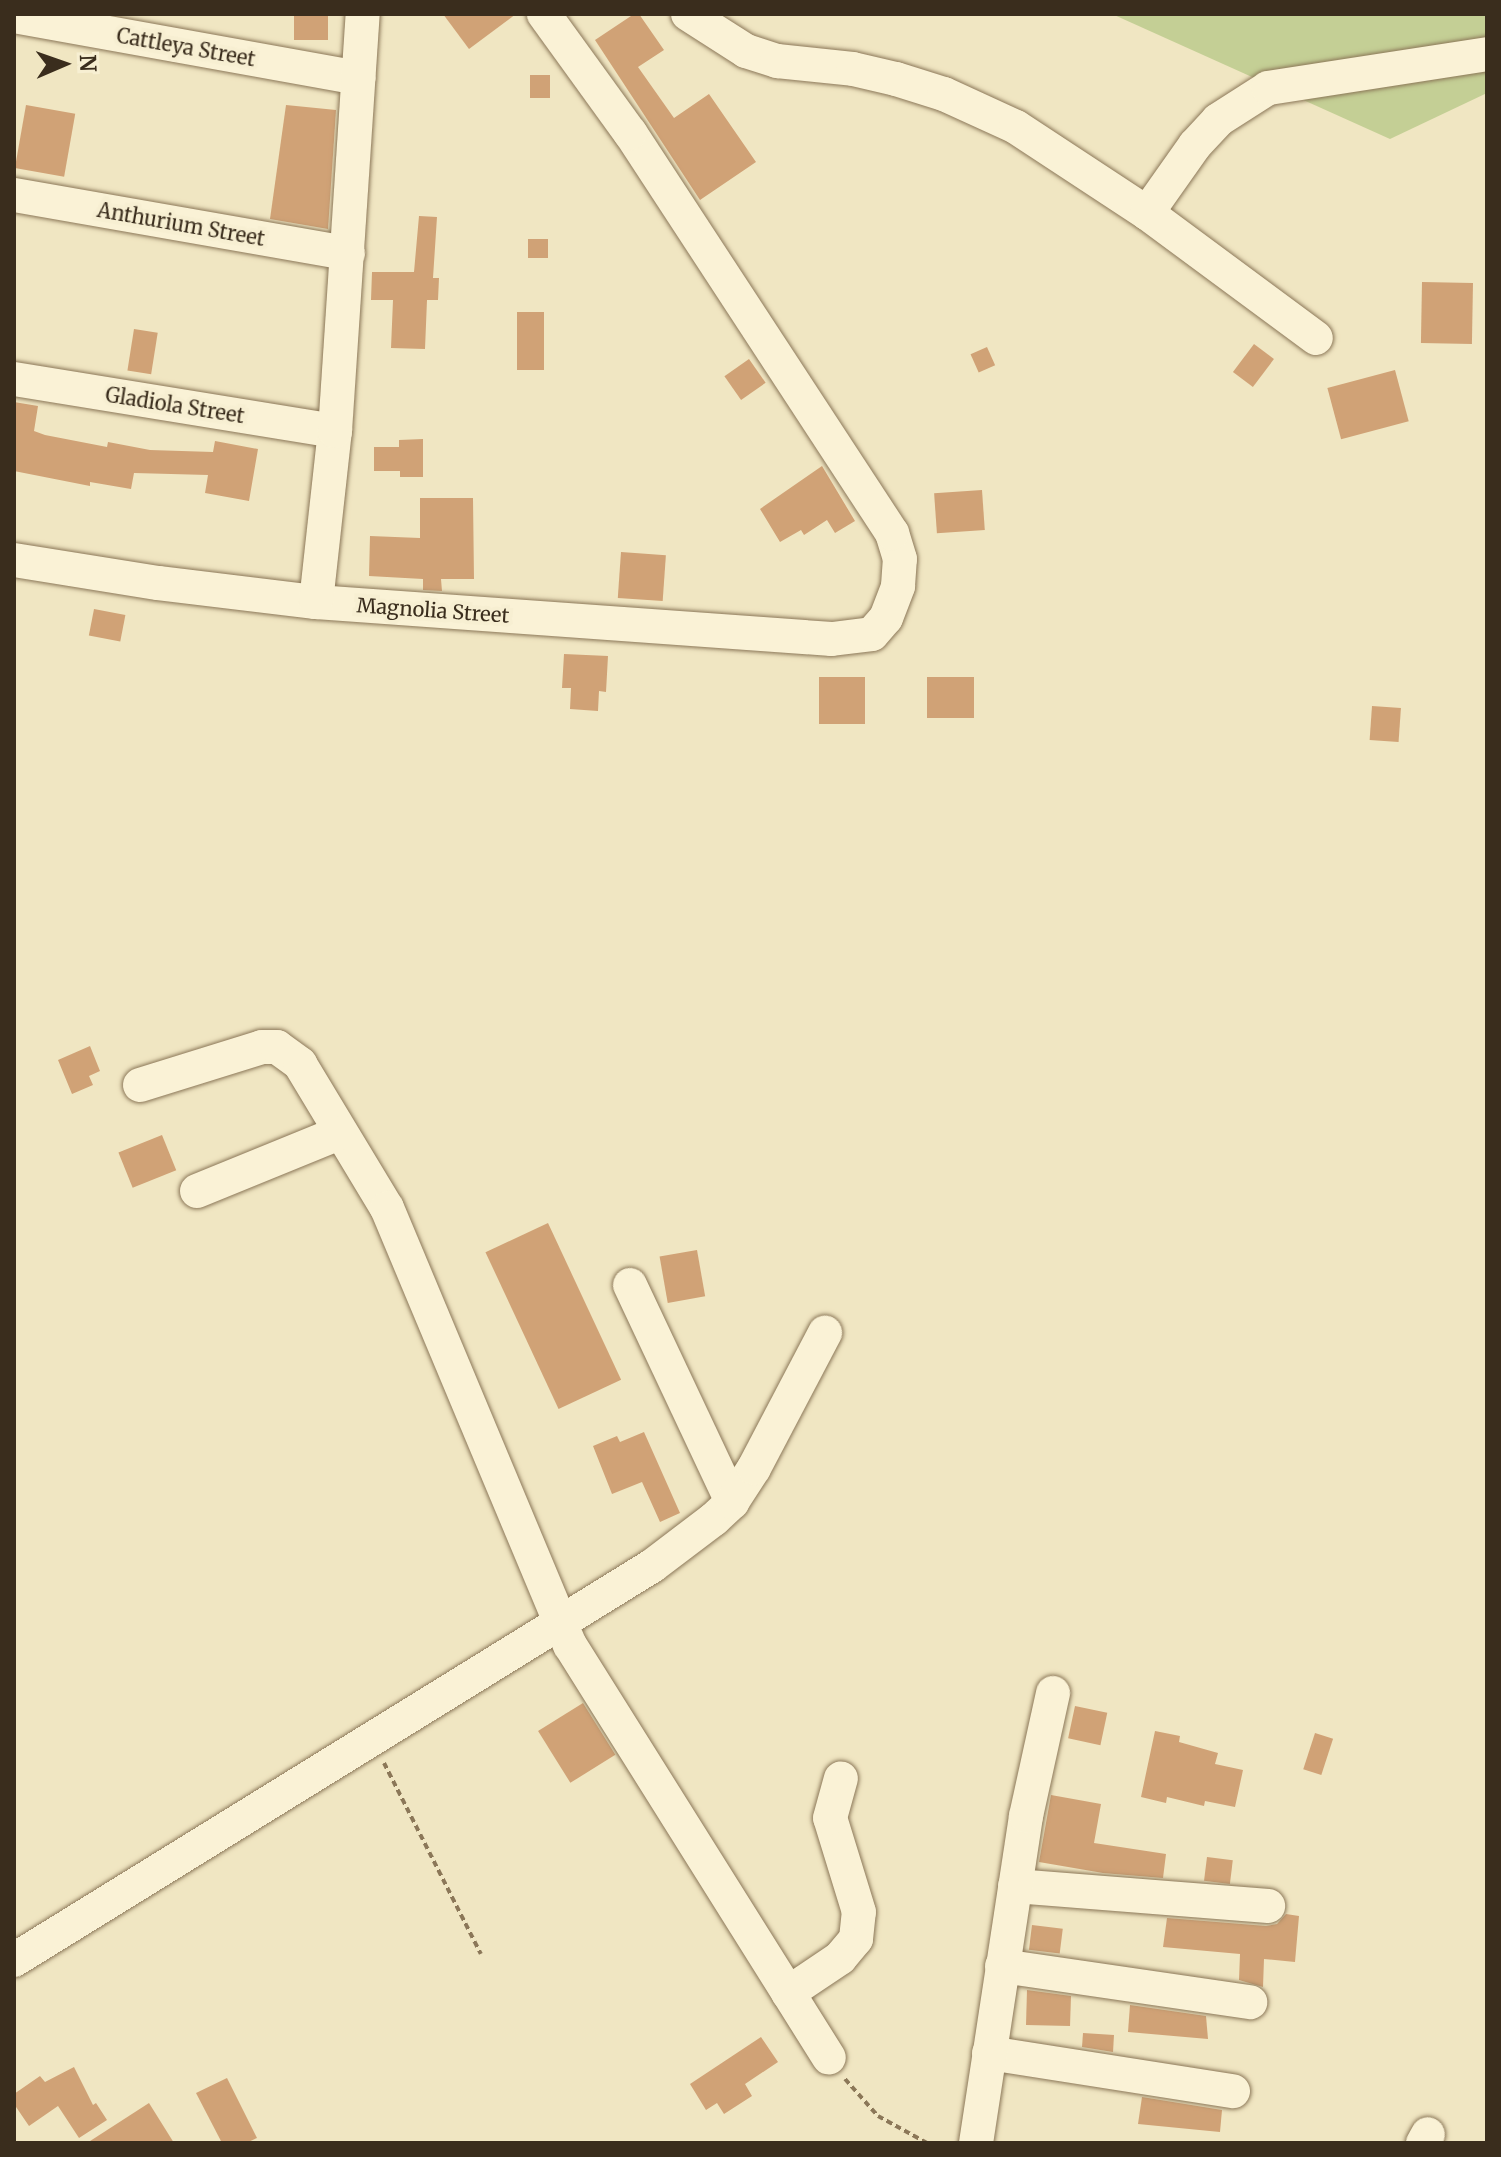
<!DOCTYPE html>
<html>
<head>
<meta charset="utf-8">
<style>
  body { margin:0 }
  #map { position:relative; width:1501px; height:2157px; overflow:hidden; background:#f0e6c2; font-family:Merriweather,serif }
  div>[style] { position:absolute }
  .green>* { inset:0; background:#c4cf95 }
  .building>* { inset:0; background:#d0a276; transform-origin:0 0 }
  .path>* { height:4px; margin-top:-2px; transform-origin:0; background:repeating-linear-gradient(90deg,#8b7758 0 6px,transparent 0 10px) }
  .roads { filter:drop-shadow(0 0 2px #8b7758) drop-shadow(0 0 2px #8b7758) }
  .minor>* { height:34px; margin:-17px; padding:0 17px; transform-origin:17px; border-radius:17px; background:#faf2d6 }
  span { translate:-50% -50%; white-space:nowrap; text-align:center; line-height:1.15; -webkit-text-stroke:8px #f7efd2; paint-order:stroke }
  .street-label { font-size:20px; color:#3a2d1d }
  .frame { position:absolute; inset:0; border:16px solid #3a2d1d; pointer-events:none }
  .north { position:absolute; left:24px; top:24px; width:80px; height:80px; -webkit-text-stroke:6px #f7efd2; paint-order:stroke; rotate:88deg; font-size:22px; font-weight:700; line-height:32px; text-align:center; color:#3a2d1d }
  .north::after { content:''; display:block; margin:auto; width:28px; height:36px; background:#3a2d1d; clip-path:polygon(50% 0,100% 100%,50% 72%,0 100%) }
</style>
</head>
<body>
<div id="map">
  <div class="green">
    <div style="clip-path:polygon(1112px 14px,1487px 14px,1487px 93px,1390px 139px)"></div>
  </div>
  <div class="building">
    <div style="left:294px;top:14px;width:34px;height:26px"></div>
    <div style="clip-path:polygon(443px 14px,516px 14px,469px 49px)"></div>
    <div style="clip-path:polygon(634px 14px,639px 14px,664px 50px,638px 67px,674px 118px,709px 94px,756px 162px,700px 200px,595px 40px)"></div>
    <div style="left:530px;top:75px;width:20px;height:23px"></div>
    <div style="left:26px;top:105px;width:50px;height:64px;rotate:10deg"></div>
    <div style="clip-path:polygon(286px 105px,336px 110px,328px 229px,270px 219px)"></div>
    <div style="clip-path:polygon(419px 216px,437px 217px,433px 278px,439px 278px,438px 300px,427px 300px,425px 349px,391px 348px,393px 300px,371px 300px,372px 272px,414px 272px)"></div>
    <div style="left:528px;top:239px;width:20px;height:19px"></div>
    <div style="left:1422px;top:282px;width:51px;height:61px;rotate:1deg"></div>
    <div style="left:517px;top:312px;width:27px;height:58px"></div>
    <div style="left:134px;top:329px;width:24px;height:42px;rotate:9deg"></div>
    <div style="left:1254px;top:344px;width:25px;height:35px;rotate:37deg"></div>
    <div style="left:987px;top:347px;width:20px;height:18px;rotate:66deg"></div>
    <div style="left:749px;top:359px;width:29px;height:30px;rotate:55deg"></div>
    <div style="left:1395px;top:370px;width:53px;height:70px;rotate:75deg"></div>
    <div style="clip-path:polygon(14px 402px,38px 406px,34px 431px,45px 435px,107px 447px,108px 442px,150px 450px,213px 452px,215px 441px,258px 449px,249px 501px,205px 493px,208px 475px,134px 473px,131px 489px,90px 482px,90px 486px,14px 471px)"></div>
    <div style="clip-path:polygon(423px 439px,423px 477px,400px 477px,400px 471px,374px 471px,374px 447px,399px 447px,399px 440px)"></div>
    <div style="clip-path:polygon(822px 466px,855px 521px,835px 533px,827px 520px,804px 535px,801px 530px,780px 542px,760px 509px)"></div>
    <div style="left:982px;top:490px;width:40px;height:48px;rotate:86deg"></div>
    <div style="clip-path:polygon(420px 498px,473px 498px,474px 579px,441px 579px,442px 591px,423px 590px,423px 579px,369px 576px,370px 536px,420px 538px)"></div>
    <div style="left:621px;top:552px;width:45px;height:46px;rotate:4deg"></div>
    <div style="left:94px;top:609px;width:32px;height:27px;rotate:11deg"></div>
    <div style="clip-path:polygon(564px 654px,608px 656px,606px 692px,599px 691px,598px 711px,570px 709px,571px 688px,562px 688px)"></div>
    <div style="left:819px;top:677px;width:46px;height:47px"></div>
    <div style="left:927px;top:677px;width:47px;height:41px"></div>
    <div style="left:1372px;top:706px;width:29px;height:34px;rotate:4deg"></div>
    <div style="clip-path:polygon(90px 1046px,100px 1071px,89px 1076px,93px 1085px,72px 1094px,58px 1060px)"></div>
    <div style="left:162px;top:1135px;width:38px;height:47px;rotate:68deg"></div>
    <div style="left:548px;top:1223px;width:173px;height:69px;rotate:65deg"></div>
    <div style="left:697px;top:1250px;width:47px;height:38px;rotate:80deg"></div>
    <div style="clip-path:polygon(644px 1432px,680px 1513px,660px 1522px,642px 1482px,612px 1494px,593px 1446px,617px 1436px,620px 1442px)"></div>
    <div style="left:583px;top:1703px;width:61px;height:53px;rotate:58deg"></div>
    <div style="left:1075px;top:1706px;width:33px;height:33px;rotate:12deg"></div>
    <div style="clip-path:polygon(1155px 1731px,1180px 1736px,1179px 1742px,1218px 1753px,1215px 1764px,1243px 1770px,1235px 1807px,1205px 1801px,1204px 1806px,1167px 1797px,1166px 1803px,1141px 1797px)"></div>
    <div style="left:1315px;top:1733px;width:19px;height:38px;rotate:18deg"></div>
    <div style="clip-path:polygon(1051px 1795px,1101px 1804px,1094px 1843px,1166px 1854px,1163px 1878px,1103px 1873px,1039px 1862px)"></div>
    <div style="left:1207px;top:1857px;width:26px;height:24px;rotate:7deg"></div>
    <div style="clip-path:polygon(1286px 1914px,1299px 1916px,1295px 1962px,1264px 1959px,1263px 1987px,1239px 1980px,1240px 1954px,1163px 1947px,1167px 1918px,1266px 1926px,1277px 1924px)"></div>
    <div style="left:1032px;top:1925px;width:31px;height:25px;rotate:7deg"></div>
    <div style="clip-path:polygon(1027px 1990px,1071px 1996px,1070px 2026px,1026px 2025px)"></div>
    <div style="clip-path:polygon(1130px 2005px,1206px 2016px,1208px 2039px,1128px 2032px)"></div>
    <div style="clip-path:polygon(1083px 2033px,1114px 2035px,1113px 2052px,1082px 2047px)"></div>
    <div style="clip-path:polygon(761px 2037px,778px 2062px,745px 2084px,752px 2096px,724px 2114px,717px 2103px,706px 2110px,690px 2084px)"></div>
    <div style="clip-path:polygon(74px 2067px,93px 2105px,96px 2103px,107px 2120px,79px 2138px,58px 2106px,29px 2126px,14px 2104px,14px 2094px,40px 2076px,45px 2082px)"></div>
    <div style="clip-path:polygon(227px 2078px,257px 2138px,246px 2143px,222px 2143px,196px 2093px)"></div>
    <div style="clip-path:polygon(1142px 2097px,1222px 2110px,1220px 2132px,1138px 2124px)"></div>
    <div style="clip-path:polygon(149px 2103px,174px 2143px,87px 2143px)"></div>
  </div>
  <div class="path">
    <div style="left:384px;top:1763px;width:214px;rotate:63.1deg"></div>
    <div style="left:845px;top:2079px;width:50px;rotate:48.3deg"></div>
    <div style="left:878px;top:2116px;width:56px;rotate:28.9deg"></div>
  </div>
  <div class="roads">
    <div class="minor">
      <div style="left:688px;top:14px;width:69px;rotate:32.5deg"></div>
      <div style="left:746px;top:51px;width:33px;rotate:18deg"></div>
      <div style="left:777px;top:61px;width:76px;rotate:6deg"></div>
      <div style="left:853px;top:69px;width:44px;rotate:13.1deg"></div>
      <div style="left:896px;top:79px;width:50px;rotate:17.4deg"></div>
      <div style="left:944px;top:94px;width:79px;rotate:24.6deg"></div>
      <div style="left:1016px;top:127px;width:157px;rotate:33.3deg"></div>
      <div style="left:1147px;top:213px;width:210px;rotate:36.5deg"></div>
      <div style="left:14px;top:16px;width:350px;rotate:10.2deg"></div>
      <div style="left:14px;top:195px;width:339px;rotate:9.9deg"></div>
      <div style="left:1147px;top:213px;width:83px;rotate:-54.8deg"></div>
      <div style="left:1195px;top:145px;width:34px;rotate:-47deg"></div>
      <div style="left:1218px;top:120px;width:59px;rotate:-32.6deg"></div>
      <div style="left:1268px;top:88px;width:222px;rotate:-8.8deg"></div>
      <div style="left:14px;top:379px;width:325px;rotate:9.2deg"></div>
      <div style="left:14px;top:560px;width:146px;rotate:9.1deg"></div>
      <div style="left:158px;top:583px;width:159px;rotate:6.9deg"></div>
      <div style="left:316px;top:602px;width:517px;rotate:4.1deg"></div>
      <div style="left:832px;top:639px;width:40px;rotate:-7.1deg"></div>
      <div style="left:872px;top:634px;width:21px;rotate:-49deg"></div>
      <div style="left:886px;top:618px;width:34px;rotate:-69deg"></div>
      <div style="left:898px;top:586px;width:27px;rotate:-86deg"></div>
      <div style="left:900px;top:559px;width:27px;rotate:-107deg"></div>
      <div style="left:892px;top:533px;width:478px;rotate:-123.2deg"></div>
      <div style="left:630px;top:133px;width:147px;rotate:-125.9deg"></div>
      <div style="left:316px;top:602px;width:172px;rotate:-83.7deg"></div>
      <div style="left:335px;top:431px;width:418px;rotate:-86.2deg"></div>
      <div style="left:140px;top:1085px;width:128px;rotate:-17.3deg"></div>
      <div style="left:262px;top:1047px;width:15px"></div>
      <div style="left:277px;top:1047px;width:29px;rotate:36deg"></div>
      <div style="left:300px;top:1064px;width:168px;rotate:58.9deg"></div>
      <div style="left:387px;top:1208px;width:474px;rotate:67.3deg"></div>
      <div style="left:570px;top:1645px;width:487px;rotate:57.9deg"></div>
      <div style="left:197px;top:1191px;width:153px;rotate:-22.2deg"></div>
      <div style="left:630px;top:1285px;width:240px;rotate:64.8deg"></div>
      <div style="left:1015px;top:1886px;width:254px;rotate:4.5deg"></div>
      <div style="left:14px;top:1960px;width:750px;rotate:-31.7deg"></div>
      <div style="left:652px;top:1566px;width:78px;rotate:-37.2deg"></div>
      <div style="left:714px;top:1519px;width:25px;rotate:-43deg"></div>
      <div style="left:732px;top:1502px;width:40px;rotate:-57.1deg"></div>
      <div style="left:754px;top:1468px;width:153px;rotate:-62.3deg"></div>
      <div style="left:1002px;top:1966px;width:251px;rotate:8.3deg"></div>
      <div style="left:788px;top:1993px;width:63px;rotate:-33.9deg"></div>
      <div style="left:840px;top:1958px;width:25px;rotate:-50deg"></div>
      <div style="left:856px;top:1939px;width:27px;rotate:-84deg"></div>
      <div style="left:859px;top:1912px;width:98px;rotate:-107.1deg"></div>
      <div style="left:830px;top:1818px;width:41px;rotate:-74.6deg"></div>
      <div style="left:989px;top:2053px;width:247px;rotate:8.9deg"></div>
      <div style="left:976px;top:2143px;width:331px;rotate:-81.3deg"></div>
      <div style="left:1026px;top:1816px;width:126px;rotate:-77.6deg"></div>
      <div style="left:1423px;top:2143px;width:10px;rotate:-61deg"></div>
    </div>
  </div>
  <div class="street-label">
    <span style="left:186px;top:47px;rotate:10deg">Cattleya Street</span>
    <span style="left:181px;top:224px;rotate:10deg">Anthurium Street</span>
    <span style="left:175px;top:405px;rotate:9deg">Gladiola Street</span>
    <span style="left:433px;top:610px;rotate:4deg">Magnolia Street</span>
  </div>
  <div class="frame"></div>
  <div class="north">N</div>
</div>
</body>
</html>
